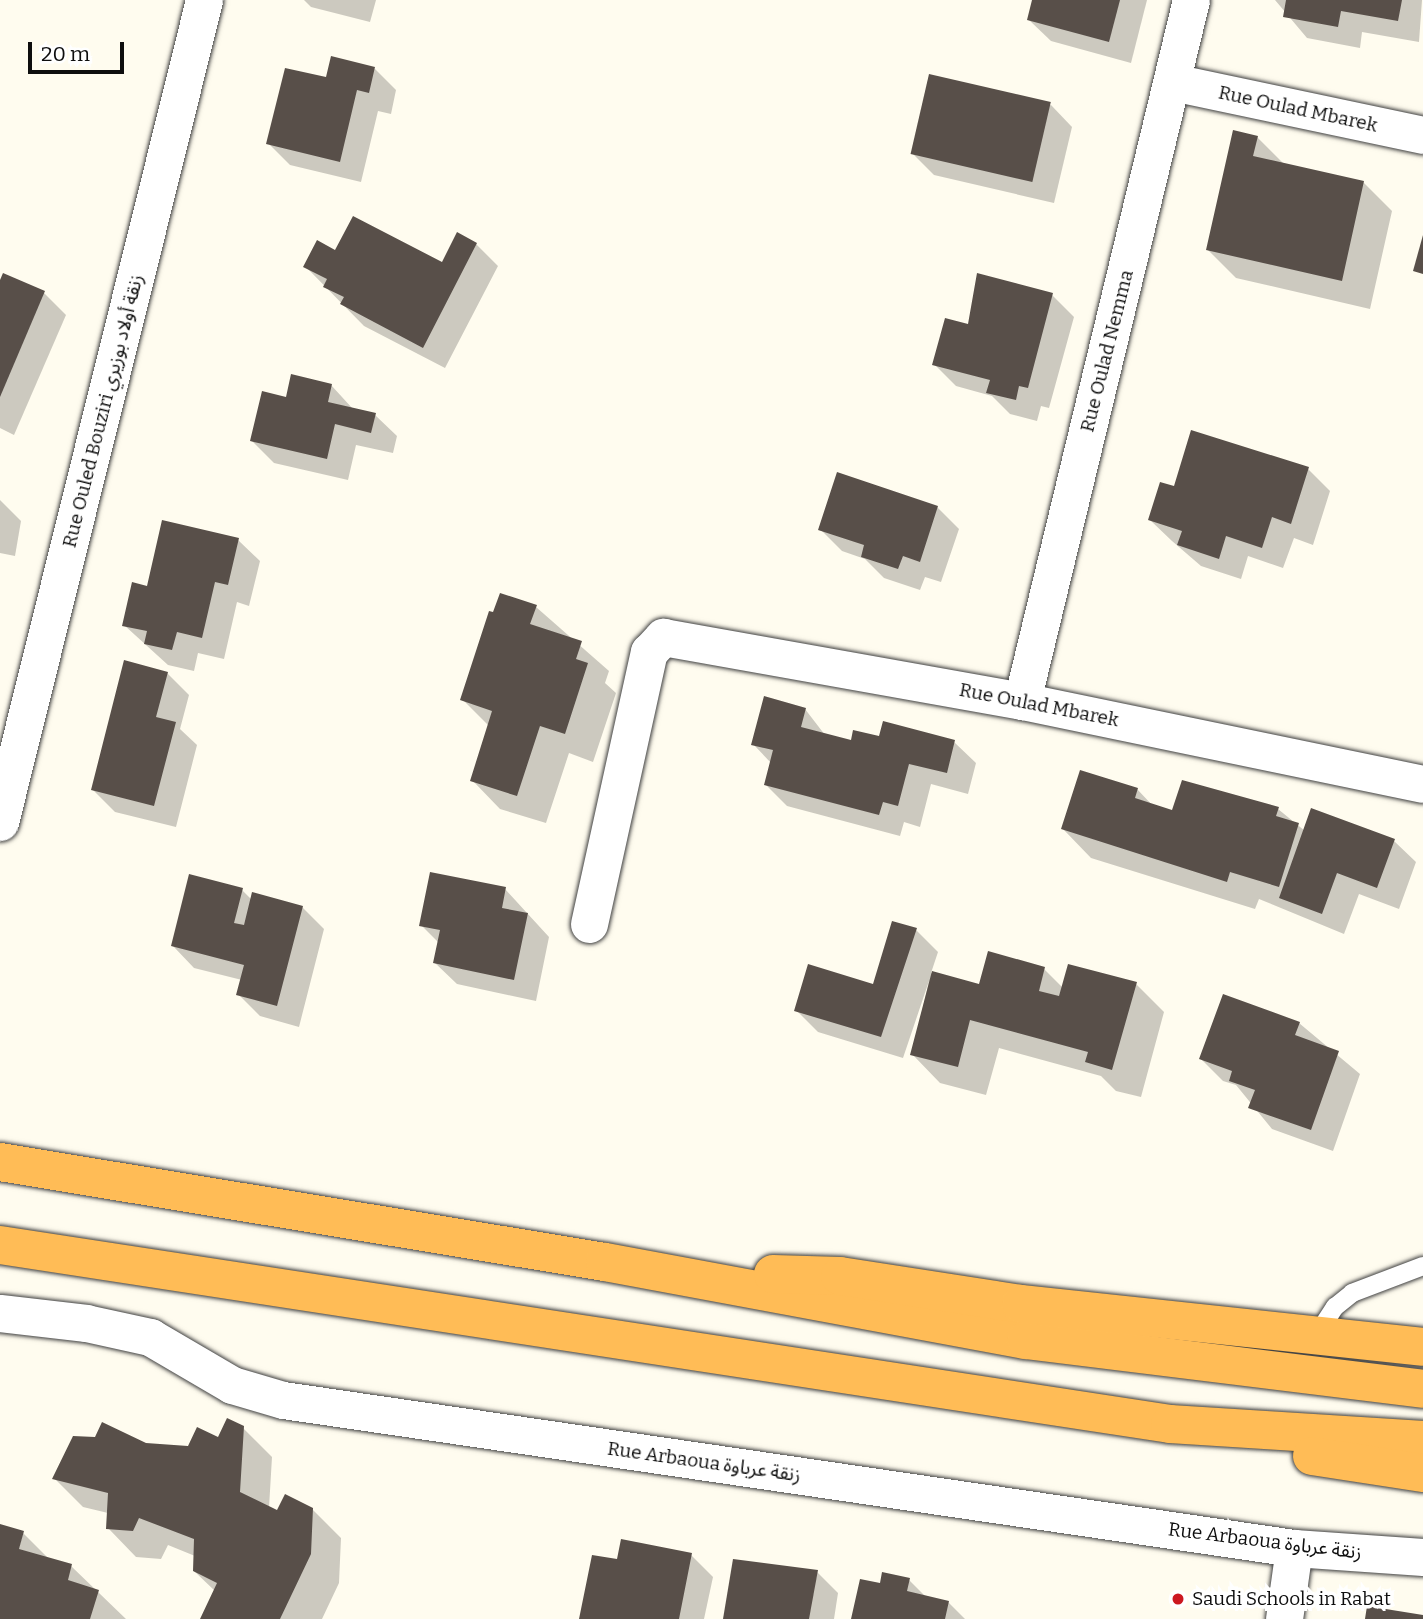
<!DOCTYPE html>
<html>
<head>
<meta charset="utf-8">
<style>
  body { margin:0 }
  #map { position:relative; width:1423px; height:1619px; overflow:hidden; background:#fffcef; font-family:Bitter,"Noto Sans Arabic",serif }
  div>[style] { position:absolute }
  .shadow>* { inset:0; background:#0003 }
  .building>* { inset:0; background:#584f49; transform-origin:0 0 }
  .roads { filter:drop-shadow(0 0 2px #414141) drop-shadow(0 0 2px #414141) }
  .service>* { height:18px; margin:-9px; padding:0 9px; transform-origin:9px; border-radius:9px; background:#fff }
  .minor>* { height:37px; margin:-18.5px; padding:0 18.5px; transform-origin:18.5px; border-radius:18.5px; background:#fff }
  .trunk>* { height:38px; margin:-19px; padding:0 19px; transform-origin:19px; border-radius:19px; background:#ffbc56 }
  .dots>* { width:19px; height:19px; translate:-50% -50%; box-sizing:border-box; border:4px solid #fff; border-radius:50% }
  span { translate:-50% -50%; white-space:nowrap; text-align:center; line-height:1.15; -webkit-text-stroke:7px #fff; paint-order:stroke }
  .street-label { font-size:19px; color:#0e0e0e }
  .poi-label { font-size:19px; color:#0e0e0e }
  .left { translate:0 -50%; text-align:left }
  .scale { position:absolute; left:28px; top:42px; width:96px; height:32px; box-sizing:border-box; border:4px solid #0e0e0e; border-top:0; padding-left:9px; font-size:21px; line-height:24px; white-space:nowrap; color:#0e0e0e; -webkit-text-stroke:5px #fff; paint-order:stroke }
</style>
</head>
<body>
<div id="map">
  <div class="shadow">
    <div style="clip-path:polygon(304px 0,376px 0,370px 22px,311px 7px)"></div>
    <div style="clip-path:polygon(1034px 0,1147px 0,1131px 63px,1051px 41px,1029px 20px)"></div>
    <div style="clip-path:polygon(1275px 0,1422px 0,1419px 42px,1362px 32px,1360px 48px,1307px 38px)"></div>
    <div style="clip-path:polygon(375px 69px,396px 90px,391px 114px,378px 111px,361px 182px,290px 165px,268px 143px,327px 80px)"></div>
    <div style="clip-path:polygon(1051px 105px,1072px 127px,1054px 203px,934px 175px,912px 153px)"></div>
    <div style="clip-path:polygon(1257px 137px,1285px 165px,1363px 182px,1392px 211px,1370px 309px,1236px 278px,1208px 250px)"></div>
    <div style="clip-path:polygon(458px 235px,476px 244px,498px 266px,445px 368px,364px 326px,305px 266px,335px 252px,442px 264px)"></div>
    <div style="clip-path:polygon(4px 275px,44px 293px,66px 315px,14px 435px,0 428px,0 284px)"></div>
    <div style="clip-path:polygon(1052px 295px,1074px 317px,1049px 408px,1041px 406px,1037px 421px,1010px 414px,992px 396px,956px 386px,934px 364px,970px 327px)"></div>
    <div style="clip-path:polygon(331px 385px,353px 409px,375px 415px,397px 436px,393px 453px,356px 445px,348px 480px,274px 463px,252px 441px,287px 399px)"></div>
    <div style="clip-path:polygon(1193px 432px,1308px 469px,1330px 491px,1313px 545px,1294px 538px,1283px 568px,1248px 556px,1241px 579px,1201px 566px,1172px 541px,1150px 520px,1175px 488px)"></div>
    <div style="clip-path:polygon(0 500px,21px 521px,15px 556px,0 553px)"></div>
    <div style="clip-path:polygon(937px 507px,959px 529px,941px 582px,925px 577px,920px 590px,884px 578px,865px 559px,842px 551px,820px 529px)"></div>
    <div style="clip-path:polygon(238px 540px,260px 561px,249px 606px,237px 602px,224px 659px,198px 653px,194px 671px,168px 665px,124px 625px,148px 588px)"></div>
    <div style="clip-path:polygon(536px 607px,609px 671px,605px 683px,616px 693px,593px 762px,569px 753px,546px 823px,500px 809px,472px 780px,489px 726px,462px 699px)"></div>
    <div style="clip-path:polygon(167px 673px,189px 695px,180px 729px,197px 745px,176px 827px,115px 812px,93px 790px)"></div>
    <div style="clip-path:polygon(805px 709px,825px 735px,853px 742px,880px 738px,954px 742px,976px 763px,968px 794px,931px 784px,920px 827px,904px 822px,900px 836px,787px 806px,766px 785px,771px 763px,753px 744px)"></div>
    <div style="clip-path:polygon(1137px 789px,1153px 806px,1173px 812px,1278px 809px,1305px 831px,1394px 841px,1416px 862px,1399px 909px,1359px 894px,1344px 934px,1259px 899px,1255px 909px,1091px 858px,1063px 829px)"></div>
    <div style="clip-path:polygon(505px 889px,549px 937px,536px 1001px,457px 984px,435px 963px,439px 943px,421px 925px)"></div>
    <div style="clip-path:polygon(242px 890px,252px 900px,302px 907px,324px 929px,299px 1027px,260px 1016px,238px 994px,242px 980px,194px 968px,173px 946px)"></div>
    <div style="clip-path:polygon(893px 923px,916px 930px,938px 952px,931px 973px,980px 987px,1044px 969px,1063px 988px,1136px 984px,1164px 1012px,1141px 1097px,1116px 1091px,1101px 1076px,999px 1048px,986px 1095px,940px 1083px,912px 1054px,929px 981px,903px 1058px,818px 1032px,796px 1010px,874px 986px)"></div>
    <div style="clip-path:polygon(1299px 1023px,1360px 1074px,1333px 1151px,1272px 1129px,1236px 1085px,1223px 1081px,1201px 1059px)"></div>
    <div style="clip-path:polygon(243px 1428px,272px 1457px,269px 1508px,278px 1512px,312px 1509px,341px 1538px,339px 1583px,322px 1619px,202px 1619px,215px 1591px,194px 1571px,195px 1556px,168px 1545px,161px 1559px,136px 1557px,108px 1528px,108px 1513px,83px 1507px,54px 1478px,146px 1445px,189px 1448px)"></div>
    <div style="clip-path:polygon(23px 1533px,49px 1559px,71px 1566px,126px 1619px,0 1619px)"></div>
    <div style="clip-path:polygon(691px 1555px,713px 1577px,704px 1619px,581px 1619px)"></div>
    <div style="clip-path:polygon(817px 1572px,838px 1593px,834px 1619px,724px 1619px)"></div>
    <div style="clip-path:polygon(909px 1580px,926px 1597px,948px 1602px,965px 1619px,853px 1619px,881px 1585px)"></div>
  </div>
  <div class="building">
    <div style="clip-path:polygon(1032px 0,1120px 0,1109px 42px,1027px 20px)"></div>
    <div style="clip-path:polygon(1286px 0,1402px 0,1398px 21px,1341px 11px,1338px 27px,1283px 17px)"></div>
    <div style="clip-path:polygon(331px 56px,375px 67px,369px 93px,357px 90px,340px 162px,266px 144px,285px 68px,326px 77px)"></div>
    <div style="left:929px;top:74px;width:125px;height:82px;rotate:13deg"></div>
    <div style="clip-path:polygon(1233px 130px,1258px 136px,1253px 156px,1364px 181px,1342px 281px,1206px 250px)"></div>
    <div style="clip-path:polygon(353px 216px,442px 262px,457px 232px,477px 243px,423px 348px,340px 304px,344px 297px,323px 287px,327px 279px,303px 267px,317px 240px,335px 250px)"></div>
    <div style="clip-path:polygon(1423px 235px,1423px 274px,1413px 271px)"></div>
    <div style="clip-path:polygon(3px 273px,45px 291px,0 397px,0 280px)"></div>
    <div style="clip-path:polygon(977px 273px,1053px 293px,1028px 388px,1019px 386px,1016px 400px,986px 393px,990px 380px,932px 365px,945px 318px,968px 324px)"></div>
    <div style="clip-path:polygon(291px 374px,332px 384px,328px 402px,376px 413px,371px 433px,335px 424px,327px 459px,250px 441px,262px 391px,286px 397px)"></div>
    <div style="clip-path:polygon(1191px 430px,1309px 467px,1291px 524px,1272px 517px,1262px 548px,1226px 536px,1219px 559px,1177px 545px,1182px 531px,1148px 520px,1160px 482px,1174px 486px)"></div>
    <div style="clip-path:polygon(837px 472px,938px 506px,920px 562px,903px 556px,898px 569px,861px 557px,864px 545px,818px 530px)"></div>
    <div style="clip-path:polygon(162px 520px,239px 538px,228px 585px,215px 582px,202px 638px,177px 632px,172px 650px,144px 644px,147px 631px,122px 626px,132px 582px,147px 586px)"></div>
    <div style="clip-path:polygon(500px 593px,537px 605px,530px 624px,582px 641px,576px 659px,588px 663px,565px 734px,540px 726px,517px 796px,470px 781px,492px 711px,460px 700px,489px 611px,493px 612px)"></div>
    <div style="clip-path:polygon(124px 660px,168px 672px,156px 717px,176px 722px,154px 806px,91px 790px)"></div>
    <div style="clip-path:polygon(764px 696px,806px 708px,801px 727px,851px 740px,853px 730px,879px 736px,883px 721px,955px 740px,947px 773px,909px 764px,898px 806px,883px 802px,879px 815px,764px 785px,773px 750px,751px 745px)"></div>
    <div style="clip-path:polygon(1080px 770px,1138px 788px,1135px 798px,1172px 810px,1182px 780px,1279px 807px,1276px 816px,1299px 823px,1279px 887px,1230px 872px,1227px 882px,1061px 829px)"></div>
    <div style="clip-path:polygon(1311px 808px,1395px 839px,1377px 888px,1337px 873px,1322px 914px,1279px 898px)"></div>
    <div style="clip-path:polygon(430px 872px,506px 887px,502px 908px,528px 913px,514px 980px,433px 963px,440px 930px,419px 926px)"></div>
    <div style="clip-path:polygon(189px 874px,243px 888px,234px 923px,244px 925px,252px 892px,303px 906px,277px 1006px,236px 995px,244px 965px,171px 946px)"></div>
    <div style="clip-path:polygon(892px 921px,917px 928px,881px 1037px,794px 1011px,808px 964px,873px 984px)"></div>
    <div style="clip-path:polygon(988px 951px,1045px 967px,1039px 991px,1059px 996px,1068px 964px,1137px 982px,1112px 1070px,1085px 1062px,1088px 1052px,970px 1020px,958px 1067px,910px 1055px,932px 971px,979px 984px)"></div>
    <div style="clip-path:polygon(1223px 994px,1300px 1022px,1295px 1035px,1339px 1051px,1311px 1130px,1248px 1108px,1255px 1090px,1229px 1081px,1232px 1071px,1199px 1059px)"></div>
    <div style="clip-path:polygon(227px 1418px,244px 1426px,240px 1492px,277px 1510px,285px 1494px,313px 1508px,311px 1554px,280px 1619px,200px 1619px,217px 1583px,193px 1571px,194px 1539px,139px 1518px,133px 1531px,106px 1529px,108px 1493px,52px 1479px,73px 1436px,95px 1437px,102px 1422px,146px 1443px,188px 1446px,197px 1427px,218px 1437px)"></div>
    <div style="clip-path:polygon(0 1524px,24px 1531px,19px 1549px,72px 1564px,68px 1580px,99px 1590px,90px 1619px,0 1619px)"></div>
    <div style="clip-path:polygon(621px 1539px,692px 1553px,679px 1619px,579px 1619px,592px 1555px,617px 1559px)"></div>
    <div style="clip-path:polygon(733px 1559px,818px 1570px,809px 1619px,723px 1619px)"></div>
    <div style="clip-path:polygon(882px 1572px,910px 1578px,907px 1591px,949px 1601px,945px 1619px,851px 1619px,860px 1579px,880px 1583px)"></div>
    <div style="clip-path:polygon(1367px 1606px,1423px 1615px,1423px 1619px,1365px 1619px)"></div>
  </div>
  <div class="roads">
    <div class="service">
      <div style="left:1316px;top:1336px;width:35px;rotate:-57deg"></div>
      <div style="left:1335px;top:1307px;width:22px;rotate:-39deg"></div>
      <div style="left:1352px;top:1293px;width:76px;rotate:-20.8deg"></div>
    </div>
    <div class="minor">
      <div style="left:1172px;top:82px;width:257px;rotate:11.9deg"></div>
      <div style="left:1022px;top:701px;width:721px;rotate:-76.45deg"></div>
      <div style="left:0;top:822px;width:847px;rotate:-76.06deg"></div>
      <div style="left:589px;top:924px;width:279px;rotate:-77.6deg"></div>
      <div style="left:649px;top:652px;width:21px;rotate:-47deg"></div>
      <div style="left:663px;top:637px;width:365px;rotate:10.1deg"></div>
      <div style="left:1022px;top:701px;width:409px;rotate:11.7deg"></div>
      <div style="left:0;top:1313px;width:87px;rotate:6.6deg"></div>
      <div style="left:86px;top:1323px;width:66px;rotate:12.3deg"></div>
      <div style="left:150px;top:1337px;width:95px;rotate:30.3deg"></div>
      <div style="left:232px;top:1385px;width:53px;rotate:16.4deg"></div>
      <div style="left:283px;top:1400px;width:1022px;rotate:8.33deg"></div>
      <div style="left:1294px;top:1548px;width:129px;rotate:4deg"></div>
      <div style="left:1284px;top:1619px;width:72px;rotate:-82deg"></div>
    </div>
    <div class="trunk">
      <div style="left:0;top:1162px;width:613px;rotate:9.39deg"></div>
      <div style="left:605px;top:1262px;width:428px;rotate:10.5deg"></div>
      <div style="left:1026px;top:1340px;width:400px;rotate:7deg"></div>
      <div style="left:0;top:1245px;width:1184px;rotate:8.7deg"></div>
      <div style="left:1170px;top:1424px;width:254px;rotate:3.6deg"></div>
      <div style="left:773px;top:1274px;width:67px;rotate:1.7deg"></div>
      <div style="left:840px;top:1276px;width:183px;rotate:8.8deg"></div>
      <div style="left:1021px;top:1304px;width:404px;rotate:6.1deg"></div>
      <div style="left:1312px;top:1456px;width:112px;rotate:8.7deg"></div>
    </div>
  </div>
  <div class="dots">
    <div style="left:1178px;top:1599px;background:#cc1820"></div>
  </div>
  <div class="street-label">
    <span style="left:1298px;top:109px;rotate:12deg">Rue Oulad Mbarek</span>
    <span style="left:1107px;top:351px;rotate:-76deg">Rue Oulad Nemma</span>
    <span style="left:103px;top:411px;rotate:-76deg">Rue Ouled Bouziri زنقة أولاد بوزيري</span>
    <span style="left:1039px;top:705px;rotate:11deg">Rue Oulad Mbarek</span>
    <span style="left:704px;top:1462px;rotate:8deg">Rue Arbaoua زنقة عرباوة</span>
    <span style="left:1265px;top:1541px;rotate:7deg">Rue Arbaoua زنقة عرباوة</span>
  </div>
  <div class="poi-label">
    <span class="left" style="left:1192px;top:1599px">Saudi Schools in Rabat</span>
  </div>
  <div class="scale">20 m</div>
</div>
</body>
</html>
